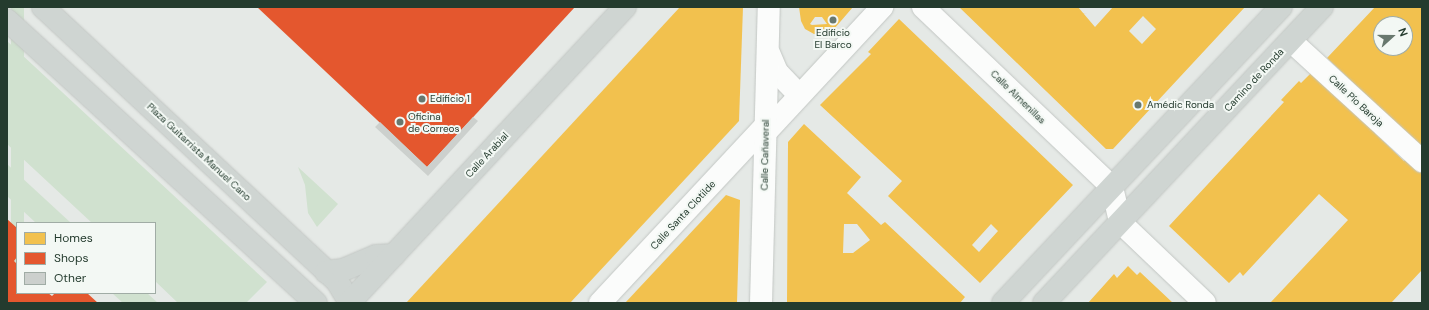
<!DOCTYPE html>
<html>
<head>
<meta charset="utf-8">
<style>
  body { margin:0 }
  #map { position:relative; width:1429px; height:310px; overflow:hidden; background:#e5e9e6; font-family:"DM Sans",sans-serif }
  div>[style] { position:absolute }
  .green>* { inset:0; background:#d0e1cf; transform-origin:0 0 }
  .homes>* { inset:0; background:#f2c14e }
  .shops>* { inset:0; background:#e4572e }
  .building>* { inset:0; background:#ccd0cd }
  .roads { filter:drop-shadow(0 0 1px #c2c6c3) drop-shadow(0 0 1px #c2c6c3) }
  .minor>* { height:22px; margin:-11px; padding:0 11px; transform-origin:11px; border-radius:11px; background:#fbfcfb }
  .tertiary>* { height:22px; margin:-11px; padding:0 11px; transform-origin:11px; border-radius:11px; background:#fbfcfb }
  .primary>* { height:22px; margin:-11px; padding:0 11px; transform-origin:11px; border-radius:11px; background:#cfd5d2 }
  .dots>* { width:11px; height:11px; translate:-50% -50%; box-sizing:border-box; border:2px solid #f3f8f4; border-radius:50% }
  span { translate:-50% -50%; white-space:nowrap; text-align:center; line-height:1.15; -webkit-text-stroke:4px #f3f8f4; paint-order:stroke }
  .poi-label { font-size:10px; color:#243b2e }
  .left { translate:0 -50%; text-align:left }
  .street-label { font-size:10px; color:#243b2e }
  .frame { position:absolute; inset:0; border:8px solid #243b2e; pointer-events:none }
  .legend { position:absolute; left:16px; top:222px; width:140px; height:72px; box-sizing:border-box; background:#f3f8f4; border:1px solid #a0aca5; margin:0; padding:5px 7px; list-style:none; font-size:12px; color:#243b2e }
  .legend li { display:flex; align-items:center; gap:8px; height:20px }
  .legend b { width:20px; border:1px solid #a0aca5 }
  .north { position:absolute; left:1373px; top:16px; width:40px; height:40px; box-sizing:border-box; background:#f3f8f4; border:1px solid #a0aca5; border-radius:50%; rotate:69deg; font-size:11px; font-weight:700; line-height:16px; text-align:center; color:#243b2e }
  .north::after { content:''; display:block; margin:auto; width:14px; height:18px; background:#68786e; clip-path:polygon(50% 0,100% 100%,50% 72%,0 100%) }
</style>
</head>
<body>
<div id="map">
  <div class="green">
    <div style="left:11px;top:7px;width:13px;height:372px"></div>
    <div style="clip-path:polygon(7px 41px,267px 282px,246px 303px,178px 303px,155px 281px,155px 223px,92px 223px,7px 144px)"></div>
    <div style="clip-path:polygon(7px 164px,71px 223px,36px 223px,7px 196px)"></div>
    <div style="clip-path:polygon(298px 167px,338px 204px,317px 227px,308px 213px,305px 185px)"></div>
    <div style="clip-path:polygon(112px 293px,147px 293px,158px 303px,123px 303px)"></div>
  </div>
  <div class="homes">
    <div style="clip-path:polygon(680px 7px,743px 7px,739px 121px,570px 303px,406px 303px)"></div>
    <div style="clip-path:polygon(evenodd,799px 7px,853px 7px,834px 29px,823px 35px,814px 34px,805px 29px,801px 21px,799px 7px,815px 17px,822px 17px,827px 24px,812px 25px,810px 24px,815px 17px)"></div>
    <div style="clip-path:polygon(evenodd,959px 7px,1078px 7px,1095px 27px,1113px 7px,1245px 7px,1113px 149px,1106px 149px,959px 7px,1143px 16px,1156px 29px,1142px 44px,1129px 31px,1143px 16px)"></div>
    <div style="clip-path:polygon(evenodd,1375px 7px,1422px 7px,1422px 148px,1327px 58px,1375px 7px,1381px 24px,1405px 24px,1405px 48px,1381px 48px,1381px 24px)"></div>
    <div style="clip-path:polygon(evenodd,899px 19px,1073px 185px,980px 283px,888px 196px,902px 181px,820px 105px,871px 54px,868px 52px,899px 19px,991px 224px,998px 231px,979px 252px,972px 245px,991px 224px)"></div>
    <div style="clip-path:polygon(1311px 73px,1377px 131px,1375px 133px,1404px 161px,1407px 158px,1422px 173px,1422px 270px,1391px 303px,1271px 302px,1348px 220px,1319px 194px,1243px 276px,1240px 272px,1229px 283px,1169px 226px,1284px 102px,1281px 100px,1299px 81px,1301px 83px)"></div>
    <div style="clip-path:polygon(evenodd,804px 124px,861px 177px,847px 193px,881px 225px,885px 222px,965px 297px,960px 303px,787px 303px,788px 142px,804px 124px,844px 224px,857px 224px,870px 240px,853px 253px,843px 253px,844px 224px)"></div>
    <div style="clip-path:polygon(726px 195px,740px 200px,737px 303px,625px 303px)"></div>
    <div style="clip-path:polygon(1128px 266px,1137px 275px,1140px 272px,1173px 303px,1088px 303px,1114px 274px,1117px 278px)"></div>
  </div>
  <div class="shops">
    <div style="clip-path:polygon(257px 7px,575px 7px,427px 167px)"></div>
    <div style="clip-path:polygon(7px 219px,17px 228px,17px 257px,14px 261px,17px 264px,17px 293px,48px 293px,52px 296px,55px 293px,87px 293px,98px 303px,7px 303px)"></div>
  </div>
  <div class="building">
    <div style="clip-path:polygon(473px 117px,478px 121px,428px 176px,375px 127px,380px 122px,427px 167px)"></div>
  </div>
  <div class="roads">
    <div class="minor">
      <div style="left:1291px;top:41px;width:178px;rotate:42.5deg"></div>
      <div style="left:600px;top:303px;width:242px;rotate:-47deg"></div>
    </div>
    <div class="tertiary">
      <div style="left:923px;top:7px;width:261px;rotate:43.6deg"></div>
      <div style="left:1112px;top:187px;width:36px;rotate:77deg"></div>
      <div style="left:1120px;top:222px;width:117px;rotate:43.6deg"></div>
      <div style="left:769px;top:53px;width:21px;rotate:67deg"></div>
      <div style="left:777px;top:72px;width:32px;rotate:46deg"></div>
      <div style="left:766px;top:132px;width:171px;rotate:-47.1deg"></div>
      <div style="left:761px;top:303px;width:296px;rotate:-88.5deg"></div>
    </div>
    <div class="primary">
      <div style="left:43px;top:7px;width:402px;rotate:43deg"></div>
      <div style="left:337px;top:281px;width:26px;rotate:59deg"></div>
      <div style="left:7px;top:20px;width:419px;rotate:42.5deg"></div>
      <div style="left:326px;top:272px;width:17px;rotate:-7deg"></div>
      <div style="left:343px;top:270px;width:36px;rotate:-23deg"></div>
      <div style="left:376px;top:256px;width:18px;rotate:-3deg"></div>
      <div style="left:349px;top:303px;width:405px;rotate:-47deg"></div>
      <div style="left:1003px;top:303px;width:406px;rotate:-46.8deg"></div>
      <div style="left:1044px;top:303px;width:406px;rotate:-46.8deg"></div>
    </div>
  </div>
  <div class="dots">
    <div style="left:833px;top:20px;background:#68786e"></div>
    <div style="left:422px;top:99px;background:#68786e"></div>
    <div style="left:1138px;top:105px;background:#68786e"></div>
    <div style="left:400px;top:122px;background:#68786e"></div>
  </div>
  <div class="poi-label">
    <span style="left:833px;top:38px">Edificio<br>El Barco</span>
    <span class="left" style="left:430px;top:99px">Edificio 1</span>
    <span class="left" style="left:1147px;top:105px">Amédic Ronda</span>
    <span class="left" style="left:408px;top:122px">Oficina<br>de Correos</span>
  </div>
  <div class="street-label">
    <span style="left:1254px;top:80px;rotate:-47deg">Camino de Ronda</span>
    <span style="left:1018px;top:97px;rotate:44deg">Calle Almenillas</span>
    <span style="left:1356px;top:101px;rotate:43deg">Calle Pío Baroja</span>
    <span style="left:199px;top:152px;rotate:43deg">Plaza Guitarrista Manuel Cano</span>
    <span style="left:487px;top:155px;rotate:-47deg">Calle Arabial</span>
    <span style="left:765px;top:155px;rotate:-89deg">Calle Cañaveral</span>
    <span style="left:683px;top:215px;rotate:-47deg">Calle Santa Clotilde</span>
  </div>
  <div class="frame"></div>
  <ul class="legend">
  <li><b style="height:11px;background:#f2c14e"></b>Homes</li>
  <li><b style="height:11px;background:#e4572e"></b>Shops</li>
  <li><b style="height:11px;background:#ccd0cd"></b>Other</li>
  </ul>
  <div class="north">N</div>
</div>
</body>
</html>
